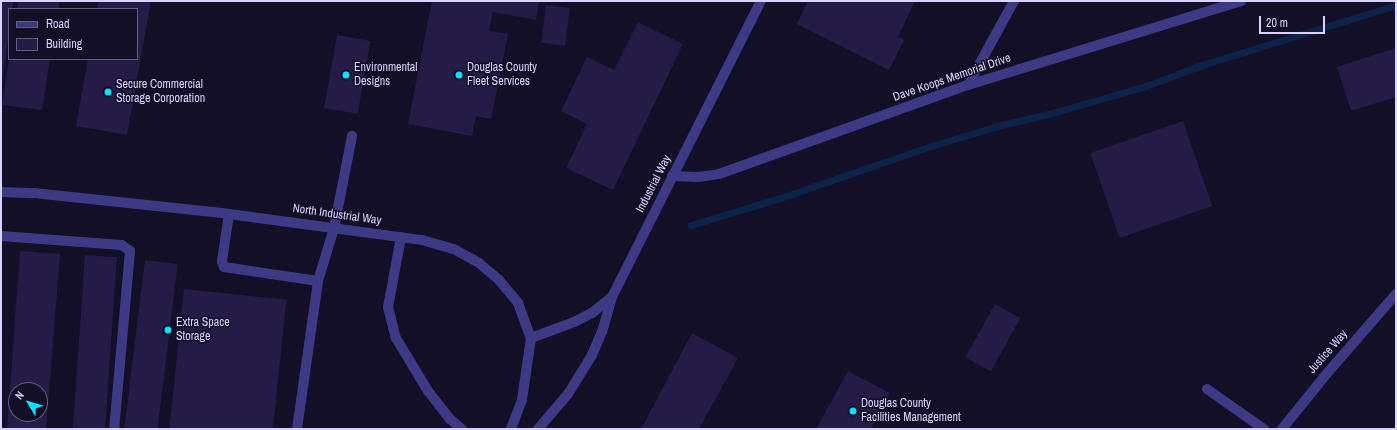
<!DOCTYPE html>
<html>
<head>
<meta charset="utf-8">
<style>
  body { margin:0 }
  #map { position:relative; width:1397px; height:430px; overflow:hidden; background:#130f26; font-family:"Archivo Narrow",sans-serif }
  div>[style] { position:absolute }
  .stream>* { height:7px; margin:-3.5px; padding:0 3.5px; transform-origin:3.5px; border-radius:3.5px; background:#0c2248 }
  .building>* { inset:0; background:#241b47; transform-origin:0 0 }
  .lane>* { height:10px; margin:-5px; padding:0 5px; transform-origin:5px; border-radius:5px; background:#3d3a85 }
  .street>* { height:10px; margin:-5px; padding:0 5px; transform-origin:5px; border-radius:5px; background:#3d3a85 }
  .dots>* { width:11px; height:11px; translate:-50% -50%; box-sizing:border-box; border:2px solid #130f26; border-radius:50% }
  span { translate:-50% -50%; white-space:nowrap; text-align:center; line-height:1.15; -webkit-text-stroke:3px #130f26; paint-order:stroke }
  .poi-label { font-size:12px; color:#d9d4ff }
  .left { translate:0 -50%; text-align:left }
  .street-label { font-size:12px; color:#d9d4ff }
  .frame { position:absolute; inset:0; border:2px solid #d9d4ff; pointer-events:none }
  .legend { position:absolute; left:8px; top:8px; width:130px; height:52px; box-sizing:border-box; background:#130f26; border:1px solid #625e7d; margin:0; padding:5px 7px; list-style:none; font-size:12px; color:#d9d4ff }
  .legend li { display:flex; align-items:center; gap:8px; height:20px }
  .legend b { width:20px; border:1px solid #625e7d }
  .north { position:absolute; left:8px; top:382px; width:40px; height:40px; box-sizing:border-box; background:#130f26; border:1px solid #625e7d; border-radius:50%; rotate:308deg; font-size:11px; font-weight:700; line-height:16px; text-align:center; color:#d9d4ff }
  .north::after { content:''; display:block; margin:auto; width:14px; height:18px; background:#00e5ff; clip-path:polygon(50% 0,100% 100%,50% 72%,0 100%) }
  .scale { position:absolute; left:1259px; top:16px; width:66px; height:18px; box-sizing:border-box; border:2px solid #d9d4ff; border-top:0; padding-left:5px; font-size:12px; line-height:14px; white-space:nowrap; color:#d9d4ff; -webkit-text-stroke:3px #130f26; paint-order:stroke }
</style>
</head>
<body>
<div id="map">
  <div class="stream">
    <div style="left:691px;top:225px;width:96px;rotate:-16.9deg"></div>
    <div style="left:783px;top:197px;width:153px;rotate:-19deg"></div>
    <div style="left:928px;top:147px;width:76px;rotate:-16.8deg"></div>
    <div style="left:1001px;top:125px;width:52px;rotate:-13.2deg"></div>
    <div style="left:1052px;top:113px;width:98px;rotate:-16deg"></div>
    <div style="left:1146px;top:86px;width:60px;rotate:-20.6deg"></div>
    <div style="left:1202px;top:65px;width:203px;rotate:-17.2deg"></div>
  </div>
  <div class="building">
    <div style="clip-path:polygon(1px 1px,14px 1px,12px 9px,9px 9px,9px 33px,2px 83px)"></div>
    <div style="left:17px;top:1px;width:42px;height:8px"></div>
    <div style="clip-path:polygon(98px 1px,151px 1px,127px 135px,76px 126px,88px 59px,137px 59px,137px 9px,97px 9px)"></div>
    <div style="clip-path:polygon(432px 1px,539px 2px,536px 20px,493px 12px,489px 31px,508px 34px,491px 119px,476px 116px,472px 136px,408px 124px)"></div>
    <div style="clip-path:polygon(808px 1px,915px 1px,898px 37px,904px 40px,889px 70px,797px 24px)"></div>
    <div style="left:546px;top:5px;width:24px;height:38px;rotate:7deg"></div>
    <div style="clip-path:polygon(638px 22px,683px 44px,613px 190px,566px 168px,587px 124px,561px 111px,587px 57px,614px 70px)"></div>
    <div style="left:337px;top:35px;width:34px;height:74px;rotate:10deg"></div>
    <div style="clip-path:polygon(1396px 48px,1396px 97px,1351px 111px,1337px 67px)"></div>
    <div style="clip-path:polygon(9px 59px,50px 59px,42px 110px,2px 105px)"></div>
    <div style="left:1183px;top:121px;width:90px;height:98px;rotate:71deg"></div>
    <div style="clip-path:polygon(evenodd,20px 251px,60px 254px,46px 429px,7px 429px,20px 251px,16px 390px,40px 390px,40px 414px,16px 414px,16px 390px)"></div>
    <div style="left:85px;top:255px;width:32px;height:175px;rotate:4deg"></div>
    <div style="left:145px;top:260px;width:33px;height:170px;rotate:7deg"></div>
    <div style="left:184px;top:289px;width:103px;height:141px;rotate:6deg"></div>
    <div style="left:995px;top:304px;width:29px;height:61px;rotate:29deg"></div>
    <div style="clip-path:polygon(692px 333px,738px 358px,699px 429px,641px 429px)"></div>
    <div style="clip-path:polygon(848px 371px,890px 393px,871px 429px,816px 429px)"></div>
  </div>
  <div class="lane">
    <div style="left:968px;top:85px;width:96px;rotate:-61.3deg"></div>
    <div style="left:229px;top:214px;width:48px;rotate:98.5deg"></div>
    <div style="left:222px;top:261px;width:6px;rotate:72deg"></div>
    <div style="left:224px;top:267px;width:95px;rotate:8.5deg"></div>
    <div style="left:1px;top:236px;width:121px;rotate:4.3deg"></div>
    <div style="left:122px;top:245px;width:10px;rotate:37deg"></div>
    <div style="left:130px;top:251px;width:179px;rotate:95.1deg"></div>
    <div style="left:401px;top:237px;width:71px;rotate:100.5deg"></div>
    <div style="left:388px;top:307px;width:32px;rotate:76deg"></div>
    <div style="left:396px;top:338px;width:62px;rotate:58.9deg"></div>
    <div style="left:428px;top:391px;width:36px;rotate:52deg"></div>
    <div style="left:450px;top:419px;width:16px;rotate:40deg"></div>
    <div style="left:1207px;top:389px;width:70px;rotate:35.1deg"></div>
    <div style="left:297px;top:429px;width:149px;rotate:-81.9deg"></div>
    <div style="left:318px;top:281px;width:55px;rotate:-73.2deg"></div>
    <div style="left:334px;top:228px;width:94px;rotate:-78.9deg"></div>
  </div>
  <div class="street">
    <div style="left:672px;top:176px;width:26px;rotate:2deg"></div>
    <div style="left:698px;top:177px;width:21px;rotate:-8deg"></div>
    <div style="left:719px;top:174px;width:264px;rotate:-19.7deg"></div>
    <div style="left:968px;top:85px;width:286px;rotate:-17.1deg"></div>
    <div style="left:1px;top:192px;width:33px;rotate:2deg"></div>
    <div style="left:34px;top:193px;width:196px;rotate:6.1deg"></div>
    <div style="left:229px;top:214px;width:195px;rotate:7.7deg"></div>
    <div style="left:422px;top:240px;width:33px;rotate:16deg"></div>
    <div style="left:454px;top:249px;width:29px;rotate:29deg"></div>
    <div style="left:479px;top:263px;width:26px;rotate:40deg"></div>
    <div style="left:499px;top:280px;width:30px;rotate:50deg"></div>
    <div style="left:518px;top:303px;width:37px;rotate:70deg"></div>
    <div style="left:531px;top:338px;width:63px;rotate:98.3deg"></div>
    <div style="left:522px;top:400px;width:31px;rotate:111deg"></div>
    <div style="left:531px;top:338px;width:46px;rotate:-20.4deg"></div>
    <div style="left:574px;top:322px;width:20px;rotate:-27deg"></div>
    <div style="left:592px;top:313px;width:26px;rotate:-39deg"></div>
    <div style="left:612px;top:297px;width:331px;rotate:-63.3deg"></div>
    <div style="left:538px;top:429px;width:46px;rotate:-49.4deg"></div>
    <div style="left:568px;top:394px;width:46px;rotate:-58.4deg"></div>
    <div style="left:592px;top:355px;width:25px;rotate:-67deg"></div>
    <div style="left:602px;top:332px;width:36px;rotate:-74deg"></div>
    <div style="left:1282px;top:429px;width:75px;rotate:-51deg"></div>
    <div style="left:1329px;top:371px;width:102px;rotate:-49deg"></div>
  </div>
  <div class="dots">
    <div style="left:346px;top:75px;background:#00e5ff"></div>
    <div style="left:459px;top:75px;background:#00e5ff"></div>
    <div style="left:108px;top:92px;background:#00e5ff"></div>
    <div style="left:168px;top:330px;background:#00e5ff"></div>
    <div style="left:853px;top:411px;background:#00e5ff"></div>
  </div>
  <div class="poi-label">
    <span class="left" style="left:354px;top:75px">Environmental<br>Designs</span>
    <span class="left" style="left:467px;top:75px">Douglas County<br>Fleet Services</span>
    <span class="left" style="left:116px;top:92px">Secure Commercial<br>Storage Corporation</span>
    <span class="left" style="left:176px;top:330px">Extra Space<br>Storage</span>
    <span class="left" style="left:861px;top:411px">Douglas County<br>Facilities Management</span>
  </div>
  <div class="street-label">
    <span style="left:952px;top:78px;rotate:-19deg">Dave Koops Memorial Drive</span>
    <span style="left:654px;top:184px;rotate:-63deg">Industrial Way</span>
    <span style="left:337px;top:215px;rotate:8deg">North Industrial Way</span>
    <span style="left:1328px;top:352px;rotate:-49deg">Justice Way</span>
  </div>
  <div class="frame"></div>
  <ul class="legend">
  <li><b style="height:5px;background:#3d3a85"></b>Road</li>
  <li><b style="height:11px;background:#241b47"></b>Building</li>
  </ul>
  <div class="north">N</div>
  <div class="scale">20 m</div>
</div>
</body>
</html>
